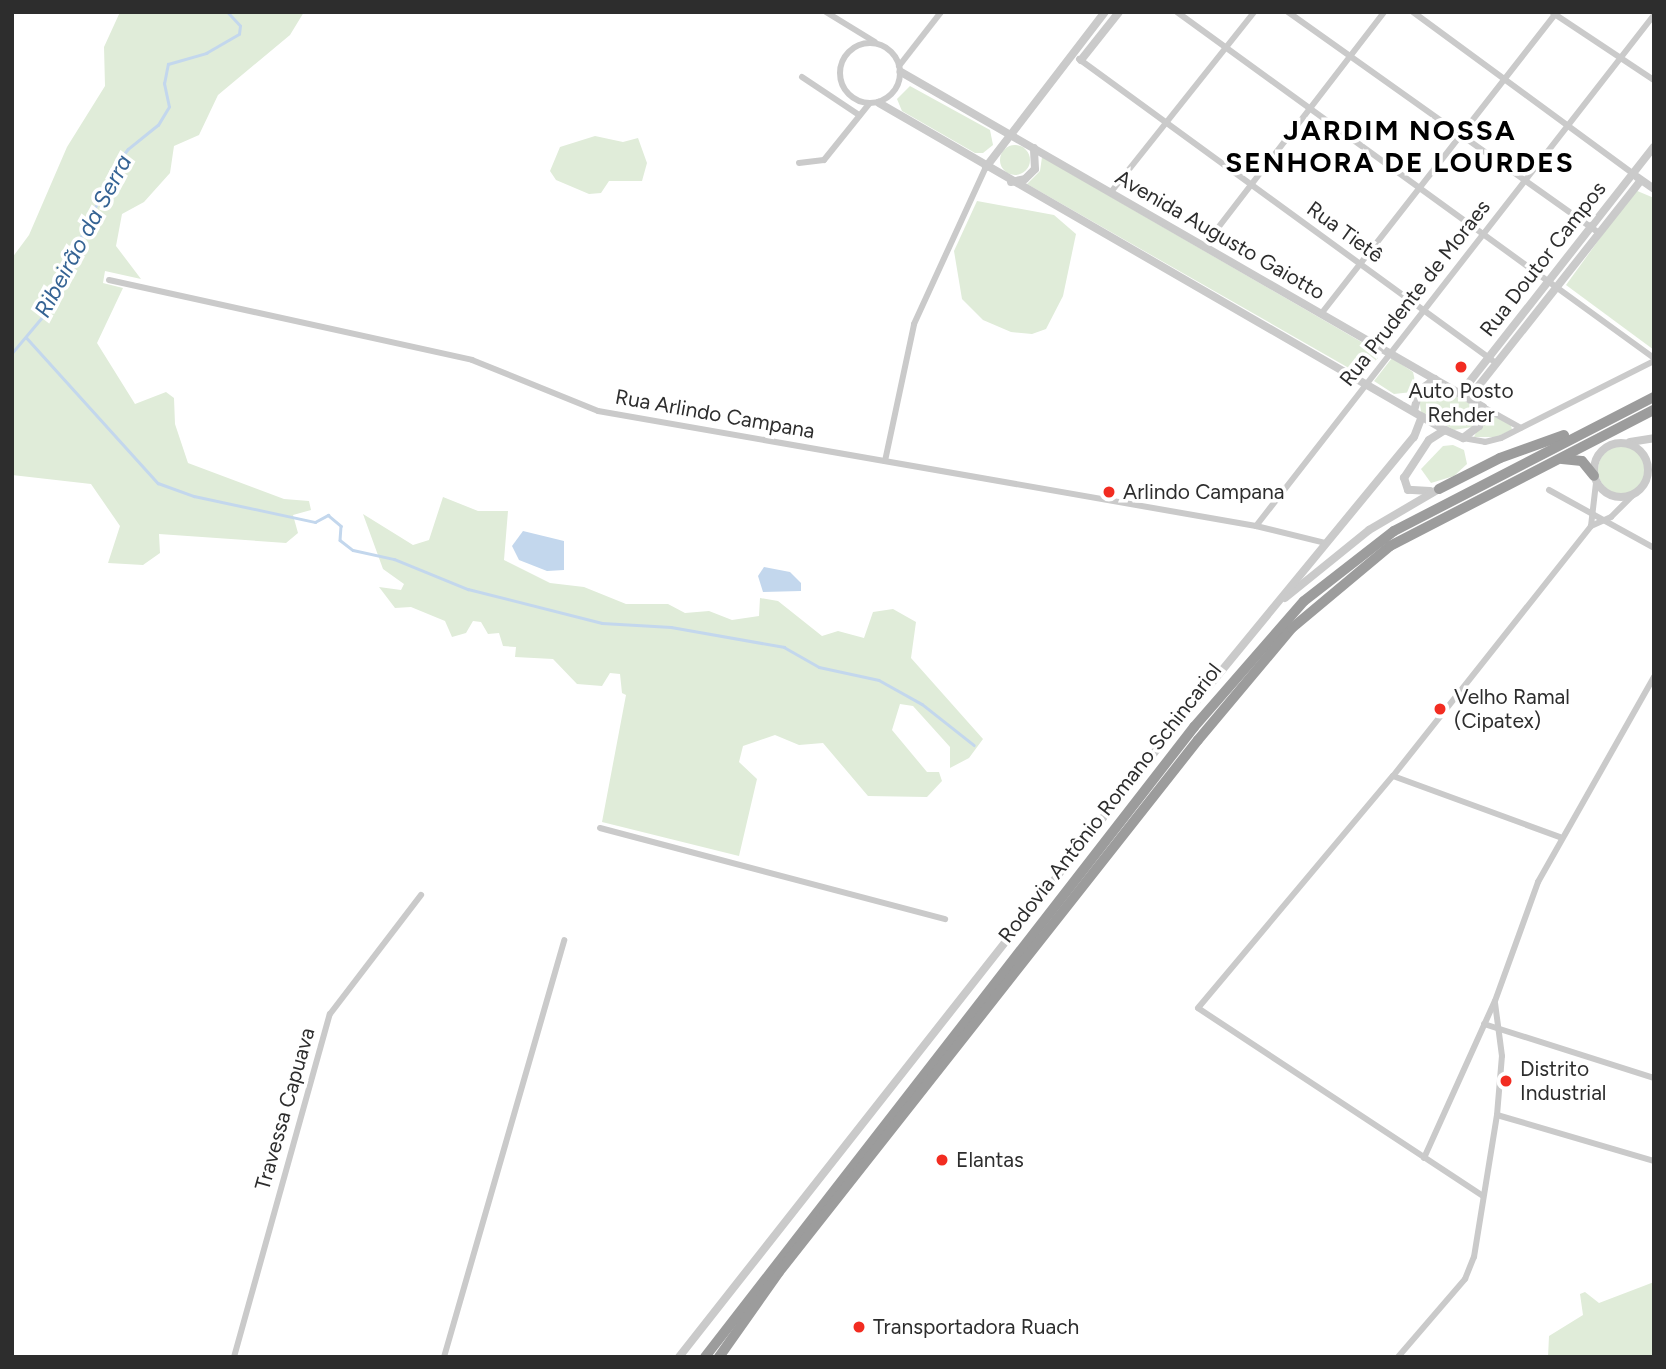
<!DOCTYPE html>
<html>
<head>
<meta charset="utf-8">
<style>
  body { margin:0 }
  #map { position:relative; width:1666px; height:1369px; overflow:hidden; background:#fff; font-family:Figtree,sans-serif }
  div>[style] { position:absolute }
  .green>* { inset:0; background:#e0ecd9 }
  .round { border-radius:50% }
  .water>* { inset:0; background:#c3d7ed }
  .stream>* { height:2.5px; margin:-1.25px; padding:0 1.25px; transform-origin:1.25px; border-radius:1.25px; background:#c3d7ed }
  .minor>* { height:6px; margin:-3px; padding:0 3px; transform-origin:3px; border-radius:3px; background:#cacaca }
  .minor>.ring { margin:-3px; padding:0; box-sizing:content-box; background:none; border:6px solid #cacaca; border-radius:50% }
  .tertiary>* { height:8px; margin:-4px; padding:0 4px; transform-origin:4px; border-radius:4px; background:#cacaca }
  .tertiary>.ring { margin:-4px; padding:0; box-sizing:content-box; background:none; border:8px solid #cacaca; border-radius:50% }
  .trunk>* { height:10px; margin:-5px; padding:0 5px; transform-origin:5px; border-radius:5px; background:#9c9c9c }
  .dots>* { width:19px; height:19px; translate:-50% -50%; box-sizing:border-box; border:4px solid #fff; border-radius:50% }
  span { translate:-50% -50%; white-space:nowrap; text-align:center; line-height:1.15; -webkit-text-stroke:7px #fff; paint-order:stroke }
  .street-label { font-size:21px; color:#2d2d2d }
  .poi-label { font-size:21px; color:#2d2d2d }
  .left { translate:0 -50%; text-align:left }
  .water-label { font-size:23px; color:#356394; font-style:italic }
  .district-label { font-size:28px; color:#000; font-weight:700; letter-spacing:2px }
  .frame { position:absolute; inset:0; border:14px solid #2d2d2d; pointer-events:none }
</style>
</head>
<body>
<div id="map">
  <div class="green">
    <div style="clip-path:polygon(120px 12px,304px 12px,290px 35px,218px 95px,199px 135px,174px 146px,170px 173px,144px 202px,122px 214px,116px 246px,141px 279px,105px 271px,103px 283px,123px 288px,97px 343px,135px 404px,166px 392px,174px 398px,175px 424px,188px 463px,284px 499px,309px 501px,311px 510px,293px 515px,298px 533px,286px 543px,159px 534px,160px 553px,143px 565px,108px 563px,120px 526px,91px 484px,12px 475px,12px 258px,29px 235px,67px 147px,105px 86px,104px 47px)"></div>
    <div style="clip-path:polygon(910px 86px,990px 130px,993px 145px,983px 153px,975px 153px,902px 111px,897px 99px)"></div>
    <div style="clip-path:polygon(595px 136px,623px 142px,638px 138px,647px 163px,642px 181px,609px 181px,601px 193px,589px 194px,556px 180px,550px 171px,560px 147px)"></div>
    <div class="round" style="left:1000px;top:145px;width:30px;height:30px"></div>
    <div style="clip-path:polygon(1042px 157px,1377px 351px,1378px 358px,1361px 375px,1027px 184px,1040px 171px)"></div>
    <div style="clip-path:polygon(1635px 190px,1654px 198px,1654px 350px,1566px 285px)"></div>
    <div style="clip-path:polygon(977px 201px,1054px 215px,1076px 234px,1063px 296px,1046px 329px,1032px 334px,1011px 332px,983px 320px,962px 299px,954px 251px)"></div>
    <div style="clip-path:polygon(1392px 358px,1413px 372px,1416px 385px,1412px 392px,1394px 394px,1374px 381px)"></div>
    <div style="clip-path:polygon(1431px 385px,1472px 404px,1476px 418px,1472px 427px,1454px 430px,1421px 412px,1419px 397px)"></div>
    <div style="clip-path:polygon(1486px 412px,1511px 425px,1512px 430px,1496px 437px,1474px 437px)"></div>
    <div style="clip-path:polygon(1453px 445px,1464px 450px,1467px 464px,1454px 476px,1431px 483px,1421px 469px,1443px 446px)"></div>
    <div class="round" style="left:1598px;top:446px;width:48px;height:48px"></div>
    <div style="clip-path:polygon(443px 497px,478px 511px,508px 511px,504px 560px,550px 583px,584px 587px,626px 604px,668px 604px,685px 613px,709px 611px,732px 620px,759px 616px,760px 598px,778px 601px,822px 636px,838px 631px,864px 638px,873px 612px,893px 609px,916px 622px,911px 658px,983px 739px,969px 758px,950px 768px,950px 747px,913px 706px,900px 704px,892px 730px,927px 772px,939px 772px,942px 781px,927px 797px,868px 796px,823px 743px,799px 745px,775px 735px,743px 746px,739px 762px,757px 779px,739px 856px,602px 822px,626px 695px,622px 693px,620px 674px,610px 673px,602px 686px,577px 684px,553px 659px,515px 657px,516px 647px,503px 646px,499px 633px,488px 634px,481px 622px,473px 621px,466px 633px,452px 637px,445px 621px,411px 607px,395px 608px,379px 587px,401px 590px,404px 584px,383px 569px,363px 514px,413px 545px,429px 540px)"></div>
    <div style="clip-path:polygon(1654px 1282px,1654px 1357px,1548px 1357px,1549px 1336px,1583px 1315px,1580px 1294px,1585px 1292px,1599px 1303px)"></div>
  </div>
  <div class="water">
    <div style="clip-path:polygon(523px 531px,564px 541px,564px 570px,547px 571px,519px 560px,512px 546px)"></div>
    <div style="clip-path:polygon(764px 567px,790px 572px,801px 583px,801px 591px,763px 592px,758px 576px)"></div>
  </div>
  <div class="stream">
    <div style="left:26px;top:337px;width:197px;rotate:47.9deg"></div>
    <div style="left:158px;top:483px;width:38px;rotate:20deg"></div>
    <div style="left:194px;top:496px;width:124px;rotate:12.1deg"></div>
    <div style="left:315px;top:522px;width:15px;rotate:-28deg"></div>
    <div style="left:328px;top:515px;width:17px;rotate:40deg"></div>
    <div style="left:341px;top:526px;width:14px;rotate:94deg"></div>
    <div style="left:340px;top:540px;width:16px;rotate:38deg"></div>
    <div style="left:353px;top:550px;width:42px;rotate:12.4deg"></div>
    <div style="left:394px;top:559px;width:80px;rotate:22.1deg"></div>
    <div style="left:468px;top:589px;width:138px;rotate:14.2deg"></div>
    <div style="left:602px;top:623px;width:69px;rotate:3.3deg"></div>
    <div style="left:671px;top:627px;width:115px;rotate:10deg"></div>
    <div style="left:784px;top:647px;width:40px;rotate:29.7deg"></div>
    <div style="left:819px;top:667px;width:61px;rotate:12.2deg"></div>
    <div style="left:879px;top:680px;width:49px;rotate:29.2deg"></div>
    <div style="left:922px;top:704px;width:66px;rotate:38.3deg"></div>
    <div style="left:12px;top:353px;width:48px;rotate:-50deg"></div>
    <div style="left:43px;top:316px;width:166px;rotate:-64.4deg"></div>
    <div style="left:115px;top:166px;width:21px;rotate:-53deg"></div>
    <div style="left:128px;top:149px;width:38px;rotate:-39deg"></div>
    <div style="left:158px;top:125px;width:21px;rotate:-59deg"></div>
    <div style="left:169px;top:107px;width:24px;rotate:-102deg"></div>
    <div style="left:164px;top:84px;width:20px;rotate:-79deg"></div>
    <div style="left:168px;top:64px;width:40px;rotate:-16deg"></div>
    <div style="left:206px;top:53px;width:38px;rotate:-30deg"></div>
    <div style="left:239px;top:34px;width:8px;rotate:-83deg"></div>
    <div style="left:240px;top:26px;width:19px;rotate:-133deg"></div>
  </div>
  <div class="minor">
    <div style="left:826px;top:12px;width:57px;rotate:31.5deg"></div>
    <div style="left:1177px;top:12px;width:589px;rotate:35.96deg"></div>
    <div style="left:1288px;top:12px;width:379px;rotate:35.4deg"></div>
    <div style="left:1413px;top:12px;width:272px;rotate:36.3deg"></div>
    <div style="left:1553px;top:13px;width:121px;rotate:33.6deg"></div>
    <div class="ring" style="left:840px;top:43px;width:54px;height:54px"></div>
    <div style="left:1079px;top:59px;width:511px;rotate:36.09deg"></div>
    <div style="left:899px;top:66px;width:68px;rotate:-52.1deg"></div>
    <div style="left:802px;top:77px;width:69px;rotate:33.7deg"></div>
    <div style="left:799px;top:163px;width:25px;rotate:-7deg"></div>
    <div style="left:824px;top:160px;width:72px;rotate:-51.2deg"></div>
    <div style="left:1111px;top:192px;width:230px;rotate:-51.5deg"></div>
    <div style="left:1204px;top:246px;width:295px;rotate:-52.4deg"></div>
    <div style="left:109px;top:280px;width:372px;rotate:12.4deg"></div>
    <div style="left:472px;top:360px;width:136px;rotate:22deg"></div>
    <div style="left:598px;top:411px;width:668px;rotate:9.91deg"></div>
    <div style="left:1256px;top:526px;width:72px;rotate:13.7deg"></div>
    <div style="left:1321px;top:314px;width:383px;rotate:-52deg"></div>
    <div style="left:1483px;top:407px;width:43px;rotate:28.9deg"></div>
    <div style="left:1463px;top:438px;width:22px;rotate:10deg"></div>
    <div style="left:1485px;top:442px;width:16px;rotate:-14deg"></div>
    <div style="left:1501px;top:438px;width:171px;rotate:-26.7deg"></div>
    <div style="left:885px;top:461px;width:140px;rotate:-78deg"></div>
    <div style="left:914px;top:324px;width:173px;rotate:-65.4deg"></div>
    <div style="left:1549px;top:490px;width:120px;rotate:28.9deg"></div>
    <div style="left:1256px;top:526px;width:648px;rotate:-52.09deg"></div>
    <div style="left:1591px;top:526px;width:22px;rotate:-24deg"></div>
    <div style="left:1611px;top:517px;width:31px;rotate:-45deg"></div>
    <div style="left:1393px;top:776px;width:180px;rotate:20.1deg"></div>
    <div style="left:600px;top:828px;width:357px;rotate:14.8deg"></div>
    <div style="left:1484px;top:1024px;width:178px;rotate:17.6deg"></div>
    <div style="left:1497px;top:1115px;width:164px;rotate:16.3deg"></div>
    <div style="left:1424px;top:1158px;width:172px;rotate:-65.7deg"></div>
    <div style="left:1495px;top:1001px;width:127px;rotate:-70.1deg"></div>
    <div style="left:1538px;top:882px;width:236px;rotate:-60.5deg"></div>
    <div style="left:1483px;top:1196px;width:341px;rotate:-146.6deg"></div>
    <div style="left:1198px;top:1008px;width:303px;rotate:-50deg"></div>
    <div style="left:1393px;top:776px;width:319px;rotate:-51.6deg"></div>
    <div style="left:1591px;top:526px;width:43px;rotate:-83.4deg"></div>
    <div style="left:234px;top:1357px;width:356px;rotate:-74.4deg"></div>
    <div style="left:330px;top:1014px;width:150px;rotate:-52.6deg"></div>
    <div style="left:444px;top:1357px;width:434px;rotate:-73.9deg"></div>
    <div style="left:1398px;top:1357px;width:103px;rotate:-49.3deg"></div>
    <div style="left:1465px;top:1279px;width:24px;rotate:-68deg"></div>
    <div style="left:1474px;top:1257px;width:144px;rotate:-80.8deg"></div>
    <div style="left:1497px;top:1115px;width:59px;rotate:-85.2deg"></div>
    <div style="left:1502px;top:1056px;width:53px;rotate:-97.5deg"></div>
  </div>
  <div class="tertiary">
    <div style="left:1081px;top:60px;width:61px;rotate:-51.6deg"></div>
    <div style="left:879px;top:103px;width:654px;rotate:30.02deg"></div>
    <div style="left:1445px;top:430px;width:20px;rotate:24deg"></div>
    <div style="left:1463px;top:438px;width:20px;rotate:-37deg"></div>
    <div style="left:1479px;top:426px;width:19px;rotate:-78deg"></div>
    <div style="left:1483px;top:407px;width:672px;rotate:-150.08deg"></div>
    <div style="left:986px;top:167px;width:195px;rotate:-52.5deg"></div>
    <div style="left:1637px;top:177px;width:21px;rotate:35deg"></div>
    <div style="left:1011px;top:182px;width:14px;rotate:-12deg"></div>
    <div style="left:1025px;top:179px;width:14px;rotate:-45deg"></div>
    <div style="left:1035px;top:169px;width:21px;rotate:-93deg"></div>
    <div style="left:1460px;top:394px;width:314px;rotate:-51.9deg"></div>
    <div style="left:1473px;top:401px;width:8px;rotate:-90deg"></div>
    <div style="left:1473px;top:393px;width:271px;rotate:-51.7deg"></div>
    <div style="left:1414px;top:411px;width:21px;rotate:-76deg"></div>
    <div style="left:1419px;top:391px;width:20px;rotate:-37deg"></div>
    <div style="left:1630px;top:442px;width:24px;rotate:-9deg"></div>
    <div class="ring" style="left:1594px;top:443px;width:46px;height:46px"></div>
    <div style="left:1430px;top:491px;width:22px;rotate:-177deg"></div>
    <div style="left:1408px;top:490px;width:13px;rotate:-108deg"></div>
    <div style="left:1404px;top:478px;width:45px;rotate:-56.7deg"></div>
    <div style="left:1429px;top:440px;width:19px;rotate:-32deg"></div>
    <div style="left:1285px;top:598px;width:108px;rotate:-39deg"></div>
    <div style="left:1369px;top:530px;width:81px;rotate:-30.4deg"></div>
    <div style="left:679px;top:1357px;width:768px;rotate:-51.82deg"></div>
    <div style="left:1154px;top:753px;width:409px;rotate:-50.6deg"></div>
    <div style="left:1414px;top:437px;width:22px;rotate:-69deg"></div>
  </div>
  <div class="trunk">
    <div style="left:1562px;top:459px;width:20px;rotate:6deg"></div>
    <div style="left:1582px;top:461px;width:19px;rotate:51deg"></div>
    <div style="left:1439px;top:489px;width:68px;rotate:-26.9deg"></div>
    <div style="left:1500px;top:458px;width:68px;rotate:-19.8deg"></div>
    <div style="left:705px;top:1357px;width:798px;rotate:-52.18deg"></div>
    <div style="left:1194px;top:727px;width:167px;rotate:-48.9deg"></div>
    <div style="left:1304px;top:601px;width:114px;rotate:-37.9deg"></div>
    <div style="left:1394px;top:531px;width:292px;rotate:-27.3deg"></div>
    <div style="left:719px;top:1357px;width:104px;rotate:-54.8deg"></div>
    <div style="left:779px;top:1272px;width:677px;rotate:-51.78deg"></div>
    <div style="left:1198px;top:740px;width:146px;rotate:-50deg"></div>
    <div style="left:1292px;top:628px;width:128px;rotate:-39.9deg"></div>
    <div style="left:1390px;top:546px;width:297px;rotate:-27.3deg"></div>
  </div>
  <div class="dots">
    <div style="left:1461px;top:367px;background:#f22c21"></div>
    <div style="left:1109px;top:492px;background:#f22c21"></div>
    <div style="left:1440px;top:709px;background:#f22c21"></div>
    <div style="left:1506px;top:1081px;background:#f22c21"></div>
    <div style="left:942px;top:1160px;background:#f22c21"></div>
    <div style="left:859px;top:1327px;background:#f22c21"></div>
  </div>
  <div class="street-label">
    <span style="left:1345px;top:232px;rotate:36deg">Rua Tietê</span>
    <span style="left:1220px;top:235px;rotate:30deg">Avenida Augusto Gaiotto</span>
    <span style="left:1543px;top:259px;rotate:-52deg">Rua Doutor Campos</span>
    <span style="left:1415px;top:293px;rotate:-52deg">Rua Prudente de Moraes</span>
    <span style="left:715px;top:414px;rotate:10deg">Rua Arlindo Campana</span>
    <span style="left:1110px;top:803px;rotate:-52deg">Rodovia Antônio Romano Schincariol</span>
    <span style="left:285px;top:1109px;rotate:-74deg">Travessa Capuava</span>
  </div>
  <div class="poi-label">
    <span style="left:1461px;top:403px">Auto Posto<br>Rehder</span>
    <span class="left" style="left:1123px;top:492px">Arlindo Campana</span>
    <span class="left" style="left:1454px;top:709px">Velho Ramal<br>(Cipatex)</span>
    <span class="left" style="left:1520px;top:1081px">Distrito<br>Industrial</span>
    <span class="left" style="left:956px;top:1160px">Elantas</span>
    <span class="left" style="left:873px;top:1327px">Transportadora Ruach</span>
  </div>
  <div class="water-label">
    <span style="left:83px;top:236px;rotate:-62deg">Ribeirão da Serra</span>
  </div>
  <div class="district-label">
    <span style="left:1400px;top:146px">JARDIM NOSSA<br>SENHORA DE LOURDES</span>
  </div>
  <div class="frame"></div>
</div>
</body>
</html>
